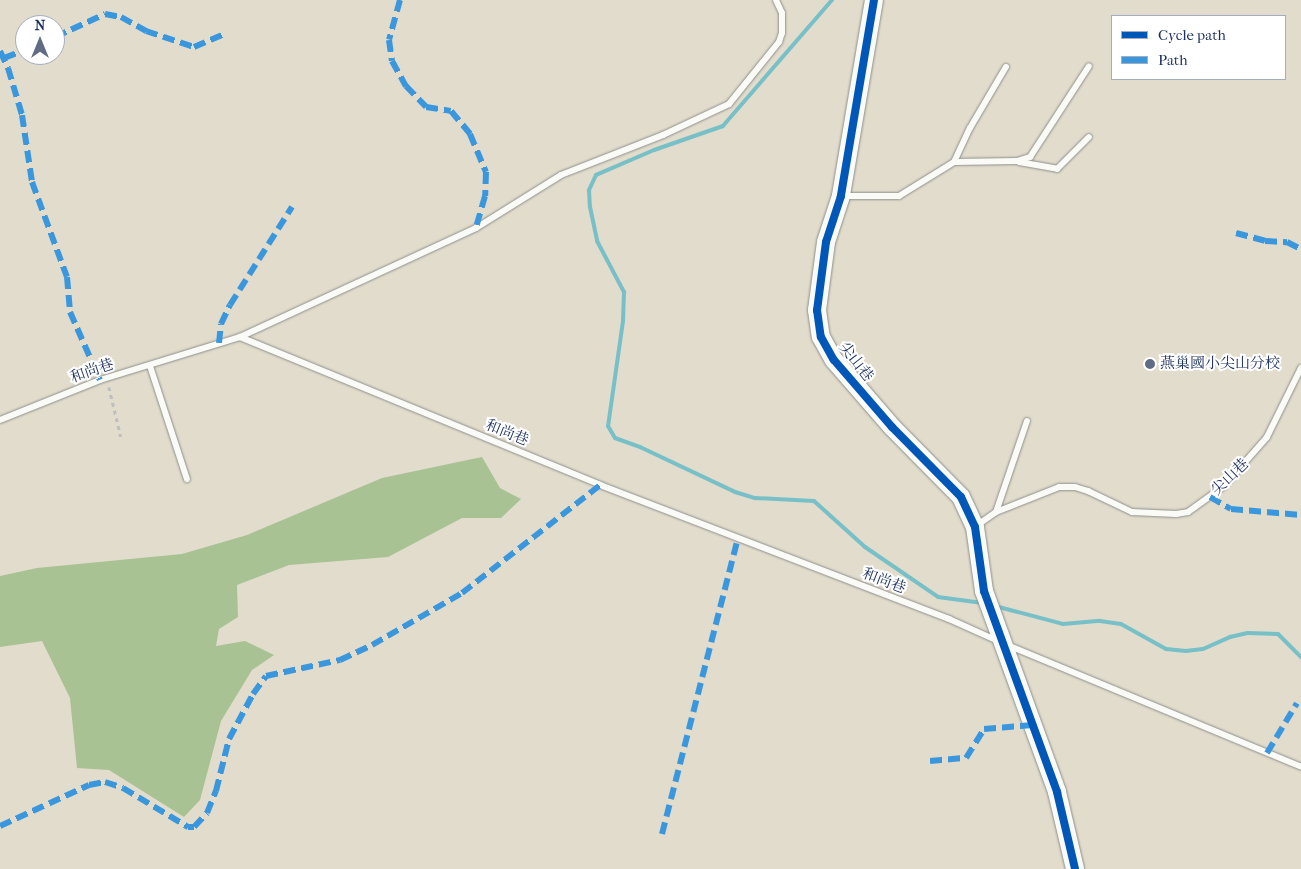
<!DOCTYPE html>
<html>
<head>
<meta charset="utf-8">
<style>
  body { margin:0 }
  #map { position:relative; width:1301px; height:869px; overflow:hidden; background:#e1dccb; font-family:"IM FELL French Canon","Noto Serif TC",serif }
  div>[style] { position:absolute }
  .forest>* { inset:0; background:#a8c294 }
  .stream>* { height:4px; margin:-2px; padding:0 2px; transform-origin:2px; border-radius:2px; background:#77c0c8 }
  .path>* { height:2.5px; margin-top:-1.25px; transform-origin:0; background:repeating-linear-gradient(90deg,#bdbec0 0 4px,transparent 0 8px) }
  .roads { filter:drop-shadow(0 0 1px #8e8f8e) drop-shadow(0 0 1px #8e8f8e) }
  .lane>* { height:6px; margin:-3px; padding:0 3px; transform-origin:3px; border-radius:3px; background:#fafaf7 }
  .secondary>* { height:18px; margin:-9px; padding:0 9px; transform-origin:9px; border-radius:9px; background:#fafaf7 }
  .quiet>* { height:6px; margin-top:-3px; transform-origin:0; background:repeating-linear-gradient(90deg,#3a97de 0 12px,transparent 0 18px) }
  .cycleway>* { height:8px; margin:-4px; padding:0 4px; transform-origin:4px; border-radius:4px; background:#0057b8 }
  .dots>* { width:14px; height:14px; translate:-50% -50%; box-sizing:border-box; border:2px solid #fff; border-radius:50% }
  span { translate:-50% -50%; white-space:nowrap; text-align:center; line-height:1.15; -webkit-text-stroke:4px #fff; paint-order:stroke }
  .street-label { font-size:15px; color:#1b2f5e }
  .poi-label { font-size:15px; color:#1b2f5e }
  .left { translate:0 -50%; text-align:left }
  .legend { position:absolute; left:1111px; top:15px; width:175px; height:65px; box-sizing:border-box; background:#fff; border:1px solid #a4acbf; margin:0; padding:6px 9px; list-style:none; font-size:15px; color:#1b2f5e }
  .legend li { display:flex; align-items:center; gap:10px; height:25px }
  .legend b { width:25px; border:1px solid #a4acbf }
  .north { position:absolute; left:15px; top:15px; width:50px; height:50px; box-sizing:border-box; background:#fff; border:1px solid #a4acbf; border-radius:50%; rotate:0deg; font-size:14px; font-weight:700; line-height:20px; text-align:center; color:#1b2f5e }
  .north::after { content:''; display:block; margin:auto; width:18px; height:22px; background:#606c84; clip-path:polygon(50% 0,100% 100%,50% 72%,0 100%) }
</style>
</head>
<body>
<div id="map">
  <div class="forest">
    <div style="clip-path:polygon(482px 457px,500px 488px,521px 499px,501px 518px,462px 518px,388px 557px,289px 565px,237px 585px,238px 617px,219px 629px,216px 646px,245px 641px,274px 655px,252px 670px,221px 721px,200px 800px,184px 817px,109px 770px,77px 768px,70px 698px,42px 641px,0 647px,0 576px,37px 568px,182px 554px,247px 535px,382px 478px)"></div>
  </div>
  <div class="stream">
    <div style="left:832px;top:0;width:167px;rotate:130.9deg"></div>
    <div style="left:723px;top:126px;width:73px;rotate:160.8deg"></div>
    <div style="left:654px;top:150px;width:63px;rotate:156.7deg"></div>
    <div style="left:596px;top:175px;width:17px;rotate:115deg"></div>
    <div style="left:589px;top:190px;width:17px;rotate:87deg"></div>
    <div style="left:590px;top:207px;width:35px;rotate:78deg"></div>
    <div style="left:597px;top:241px;width:58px;rotate:62.1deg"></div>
    <div style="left:624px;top:292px;width:29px;rotate:92deg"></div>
    <div style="left:623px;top:321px;width:106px;rotate:98.1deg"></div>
    <div style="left:608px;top:426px;width:14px;rotate:60deg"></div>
    <div style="left:615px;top:438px;width:27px;rotate:20deg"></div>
    <div style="left:640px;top:447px;width:105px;rotate:25.3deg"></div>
    <div style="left:735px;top:492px;width:21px;rotate:17deg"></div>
    <div style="left:755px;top:498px;width:59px;rotate:2.9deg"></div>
    <div style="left:814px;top:501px;width:69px;rotate:42deg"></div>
    <div style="left:865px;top:547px;width:88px;rotate:34.4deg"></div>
    <div style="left:938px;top:597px;width:45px;rotate:7.6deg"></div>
    <div style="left:995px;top:606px;width:70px;rotate:14.8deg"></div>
    <div style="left:1063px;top:624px;width:37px;rotate:-5deg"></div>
    <div style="left:1100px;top:621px;width:21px;rotate:8deg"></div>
    <div style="left:1121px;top:624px;width:51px;rotate:29.1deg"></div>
    <div style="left:1166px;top:649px;width:20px;rotate:6deg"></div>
    <div style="left:1186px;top:651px;width:17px;rotate:-7deg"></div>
    <div style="left:1203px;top:649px;width:30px;rotate:-24deg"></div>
    <div style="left:1230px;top:637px;width:18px;rotate:-13deg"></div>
    <div style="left:1248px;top:633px;width:30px;rotate:2deg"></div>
    <div style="left:1278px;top:634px;width:33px;rotate:45deg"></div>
  </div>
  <div class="path">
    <div style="left:109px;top:387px;width:51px;rotate:76.5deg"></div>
  </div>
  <div class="roads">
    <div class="lane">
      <div style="left:954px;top:162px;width:38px;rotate:-65deg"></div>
      <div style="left:970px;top:128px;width:71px;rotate:-59.5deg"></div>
      <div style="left:1019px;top:162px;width:39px;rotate:10deg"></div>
      <div style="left:1057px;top:169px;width:45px;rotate:-45deg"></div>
      <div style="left:842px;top:196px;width:57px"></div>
      <div style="left:899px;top:196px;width:65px;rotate:-31.7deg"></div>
      <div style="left:954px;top:162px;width:63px;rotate:-0.9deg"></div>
      <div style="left:1017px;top:161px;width:14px;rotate:-17deg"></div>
      <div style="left:1030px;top:157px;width:108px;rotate:-57deg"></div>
      <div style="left:240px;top:337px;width:260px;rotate:-24.8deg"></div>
      <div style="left:476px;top:228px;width:100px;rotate:-31.9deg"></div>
      <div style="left:561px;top:175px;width:110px;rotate:-21.4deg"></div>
      <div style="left:663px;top:135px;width:73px;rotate:-25.2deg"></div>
      <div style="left:729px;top:104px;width:80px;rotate:-51.1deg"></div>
      <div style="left:779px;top:42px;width:9px;rotate:-72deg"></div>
      <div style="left:782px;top:33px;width:20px;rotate:-90deg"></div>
      <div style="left:782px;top:13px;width:14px;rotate:-115deg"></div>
      <div style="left:150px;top:366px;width:119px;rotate:71.9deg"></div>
      <div style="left:0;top:420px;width:108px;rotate:-21.8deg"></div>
      <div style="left:100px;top:380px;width:146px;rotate:-17.1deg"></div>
      <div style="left:240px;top:337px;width:389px;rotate:22.3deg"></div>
      <div style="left:600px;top:485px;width:374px;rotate:21deg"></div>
      <div style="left:949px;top:619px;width:54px;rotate:24.2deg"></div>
      <div style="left:996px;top:512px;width:96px;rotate:-71.2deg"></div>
      <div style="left:976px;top:526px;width:24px;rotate:-35deg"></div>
      <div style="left:996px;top:512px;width:68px;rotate:-21.6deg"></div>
      <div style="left:1059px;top:487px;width:16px"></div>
      <div style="left:1075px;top:487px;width:14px;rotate:17deg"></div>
      <div style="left:1088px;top:491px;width:49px;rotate:25.5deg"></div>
      <div style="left:1132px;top:512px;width:44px;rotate:2.6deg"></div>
      <div style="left:1176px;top:514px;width:12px;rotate:-9deg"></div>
      <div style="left:1188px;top:512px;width:44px;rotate:-35.8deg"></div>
      <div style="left:1224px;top:486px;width:65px;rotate:-48.7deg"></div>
      <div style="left:1267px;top:437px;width:77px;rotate:-63.8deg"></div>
      <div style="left:1007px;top:645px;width:318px;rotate:22.5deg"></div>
    </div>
    <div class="secondary">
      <div style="left:874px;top:0;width:199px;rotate:99.6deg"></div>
      <div style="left:841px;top:196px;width:48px;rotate:108.1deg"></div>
      <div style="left:826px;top:242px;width:69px;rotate:97.5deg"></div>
      <div style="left:817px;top:310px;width:27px;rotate:82deg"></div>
      <div style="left:821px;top:337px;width:26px;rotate:61deg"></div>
      <div style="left:834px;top:360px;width:89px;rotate:49.1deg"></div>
      <div style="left:892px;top:427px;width:98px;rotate:45.4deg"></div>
      <div style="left:961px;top:497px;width:33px;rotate:65deg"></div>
      <div style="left:975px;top:527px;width:65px;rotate:82deg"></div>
      <div style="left:984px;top:591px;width:214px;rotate:70deg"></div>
      <div style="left:1057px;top:792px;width:79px;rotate:76.8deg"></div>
    </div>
  </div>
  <div class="quiet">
    <div style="left:400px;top:0;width:41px;rotate:105.4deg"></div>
    <div style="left:389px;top:40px;width:21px;rotate:82deg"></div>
    <div style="left:392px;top:61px;width:29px;rotate:61deg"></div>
    <div style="left:406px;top:86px;width:29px;rotate:46deg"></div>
    <div style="left:426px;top:107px;width:25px;rotate:9deg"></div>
    <div style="left:451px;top:111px;width:30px;rotate:50deg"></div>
    <div style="left:470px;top:134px;width:41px;rotate:67.2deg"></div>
    <div style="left:486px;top:172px;width:24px;rotate:92deg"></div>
    <div style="left:485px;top:196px;width:33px;rotate:106deg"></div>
    <div style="left:55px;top:37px;width:55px;rotate:-24.7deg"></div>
    <div style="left:105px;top:14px;width:16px;rotate:11deg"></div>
    <div style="left:121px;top:17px;width:29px;rotate:29deg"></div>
    <div style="left:146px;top:31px;width:51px;rotate:18.4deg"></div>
    <div style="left:194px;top:47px;width:33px;rotate:-23deg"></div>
    <div style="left:0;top:51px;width:19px;rotate:65deg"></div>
    <div style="left:8px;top:68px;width:49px;rotate:73.4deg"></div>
    <div style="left:22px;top:115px;width:68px;rotate:81.5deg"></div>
    <div style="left:32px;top:182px;width:101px;rotate:69.8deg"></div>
    <div style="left:67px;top:277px;width:35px;rotate:85deg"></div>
    <div style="left:70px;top:312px;width:74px;rotate:66.2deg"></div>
    <div style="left:4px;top:58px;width:22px;rotate:-21deg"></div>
    <div style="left:1236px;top:233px;width:30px;rotate:15deg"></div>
    <div style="left:1265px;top:241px;width:22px;rotate:3deg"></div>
    <div style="left:1287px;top:242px;width:16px;rotate:27deg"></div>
    <div style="left:219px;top:343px;width:19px;rotate:-84deg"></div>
    <div style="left:221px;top:324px;width:21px;rotate:-65deg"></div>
    <div style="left:230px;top:305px;width:116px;rotate:-57.7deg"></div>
    <div style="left:1210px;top:497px;width:24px;rotate:30deg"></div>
    <div style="left:1231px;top:509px;width:70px;rotate:4.9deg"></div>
    <div style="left:1267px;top:753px;width:58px;rotate:-59deg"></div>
    <div style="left:930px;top:761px;width:36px;rotate:-5deg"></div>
    <div style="left:966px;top:758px;width:34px;rotate:-58deg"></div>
    <div style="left:984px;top:729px;width:49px;rotate:-4.7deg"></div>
    <div style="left:0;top:826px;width:98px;rotate:-24.7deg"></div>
    <div style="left:89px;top:785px;width:16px;rotate:-11deg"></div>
    <div style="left:105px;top:782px;width:19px;rotate:18deg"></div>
    <div style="left:123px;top:788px;width:76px;rotate:31deg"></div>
    <div style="left:188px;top:827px;width:6px"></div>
    <div style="left:194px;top:827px;width:19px;rotate:-47deg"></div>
    <div style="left:207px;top:813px;width:24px;rotate:-68deg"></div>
    <div style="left:216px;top:791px;width:54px;rotate:-76deg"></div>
    <div style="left:229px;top:739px;width:51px;rotate:-61.9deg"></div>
    <div style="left:253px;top:694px;width:22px;rotate:-54deg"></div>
    <div style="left:266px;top:676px;width:76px;rotate:-12.2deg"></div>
    <div style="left:340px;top:660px;width:35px;rotate:-25deg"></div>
    <div style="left:372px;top:645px;width:104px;rotate:-30deg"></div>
    <div style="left:462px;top:593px;width:175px;rotate:-38deg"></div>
    <div style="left:662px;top:834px;width:306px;rotate:-75.6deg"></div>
  </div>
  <div class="cycleway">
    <div style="left:874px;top:0;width:199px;rotate:99.6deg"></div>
    <div style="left:841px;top:196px;width:48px;rotate:108.1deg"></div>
    <div style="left:826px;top:242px;width:69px;rotate:97.5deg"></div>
    <div style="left:817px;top:310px;width:27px;rotate:82deg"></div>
    <div style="left:821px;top:337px;width:26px;rotate:61deg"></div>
    <div style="left:834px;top:360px;width:89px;rotate:49.1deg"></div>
    <div style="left:892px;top:427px;width:98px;rotate:45.4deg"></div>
    <div style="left:961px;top:497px;width:33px;rotate:65deg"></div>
    <div style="left:975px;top:527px;width:65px;rotate:82deg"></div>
    <div style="left:984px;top:591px;width:214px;rotate:70deg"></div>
    <div style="left:1057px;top:792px;width:79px;rotate:76.8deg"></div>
  </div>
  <div class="dots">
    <div style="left:1150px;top:364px;background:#606c84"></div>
  </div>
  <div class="street-label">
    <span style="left:856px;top:362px;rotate:52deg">尖山巷</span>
    <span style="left:92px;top:371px;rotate:-19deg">和尚巷</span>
    <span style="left:507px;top:433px;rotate:22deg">和尚巷</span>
    <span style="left:1230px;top:477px;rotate:-44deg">尖山巷</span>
    <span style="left:884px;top:581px;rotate:21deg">和尚巷</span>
  </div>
  <div class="poi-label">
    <span class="left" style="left:1160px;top:364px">燕巢國小尖山分校</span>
  </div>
  <ul class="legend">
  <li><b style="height:6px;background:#0057b8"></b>Cycle path</li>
  <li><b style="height:6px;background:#3a97de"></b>Path</li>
  </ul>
  <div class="north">N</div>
</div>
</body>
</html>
